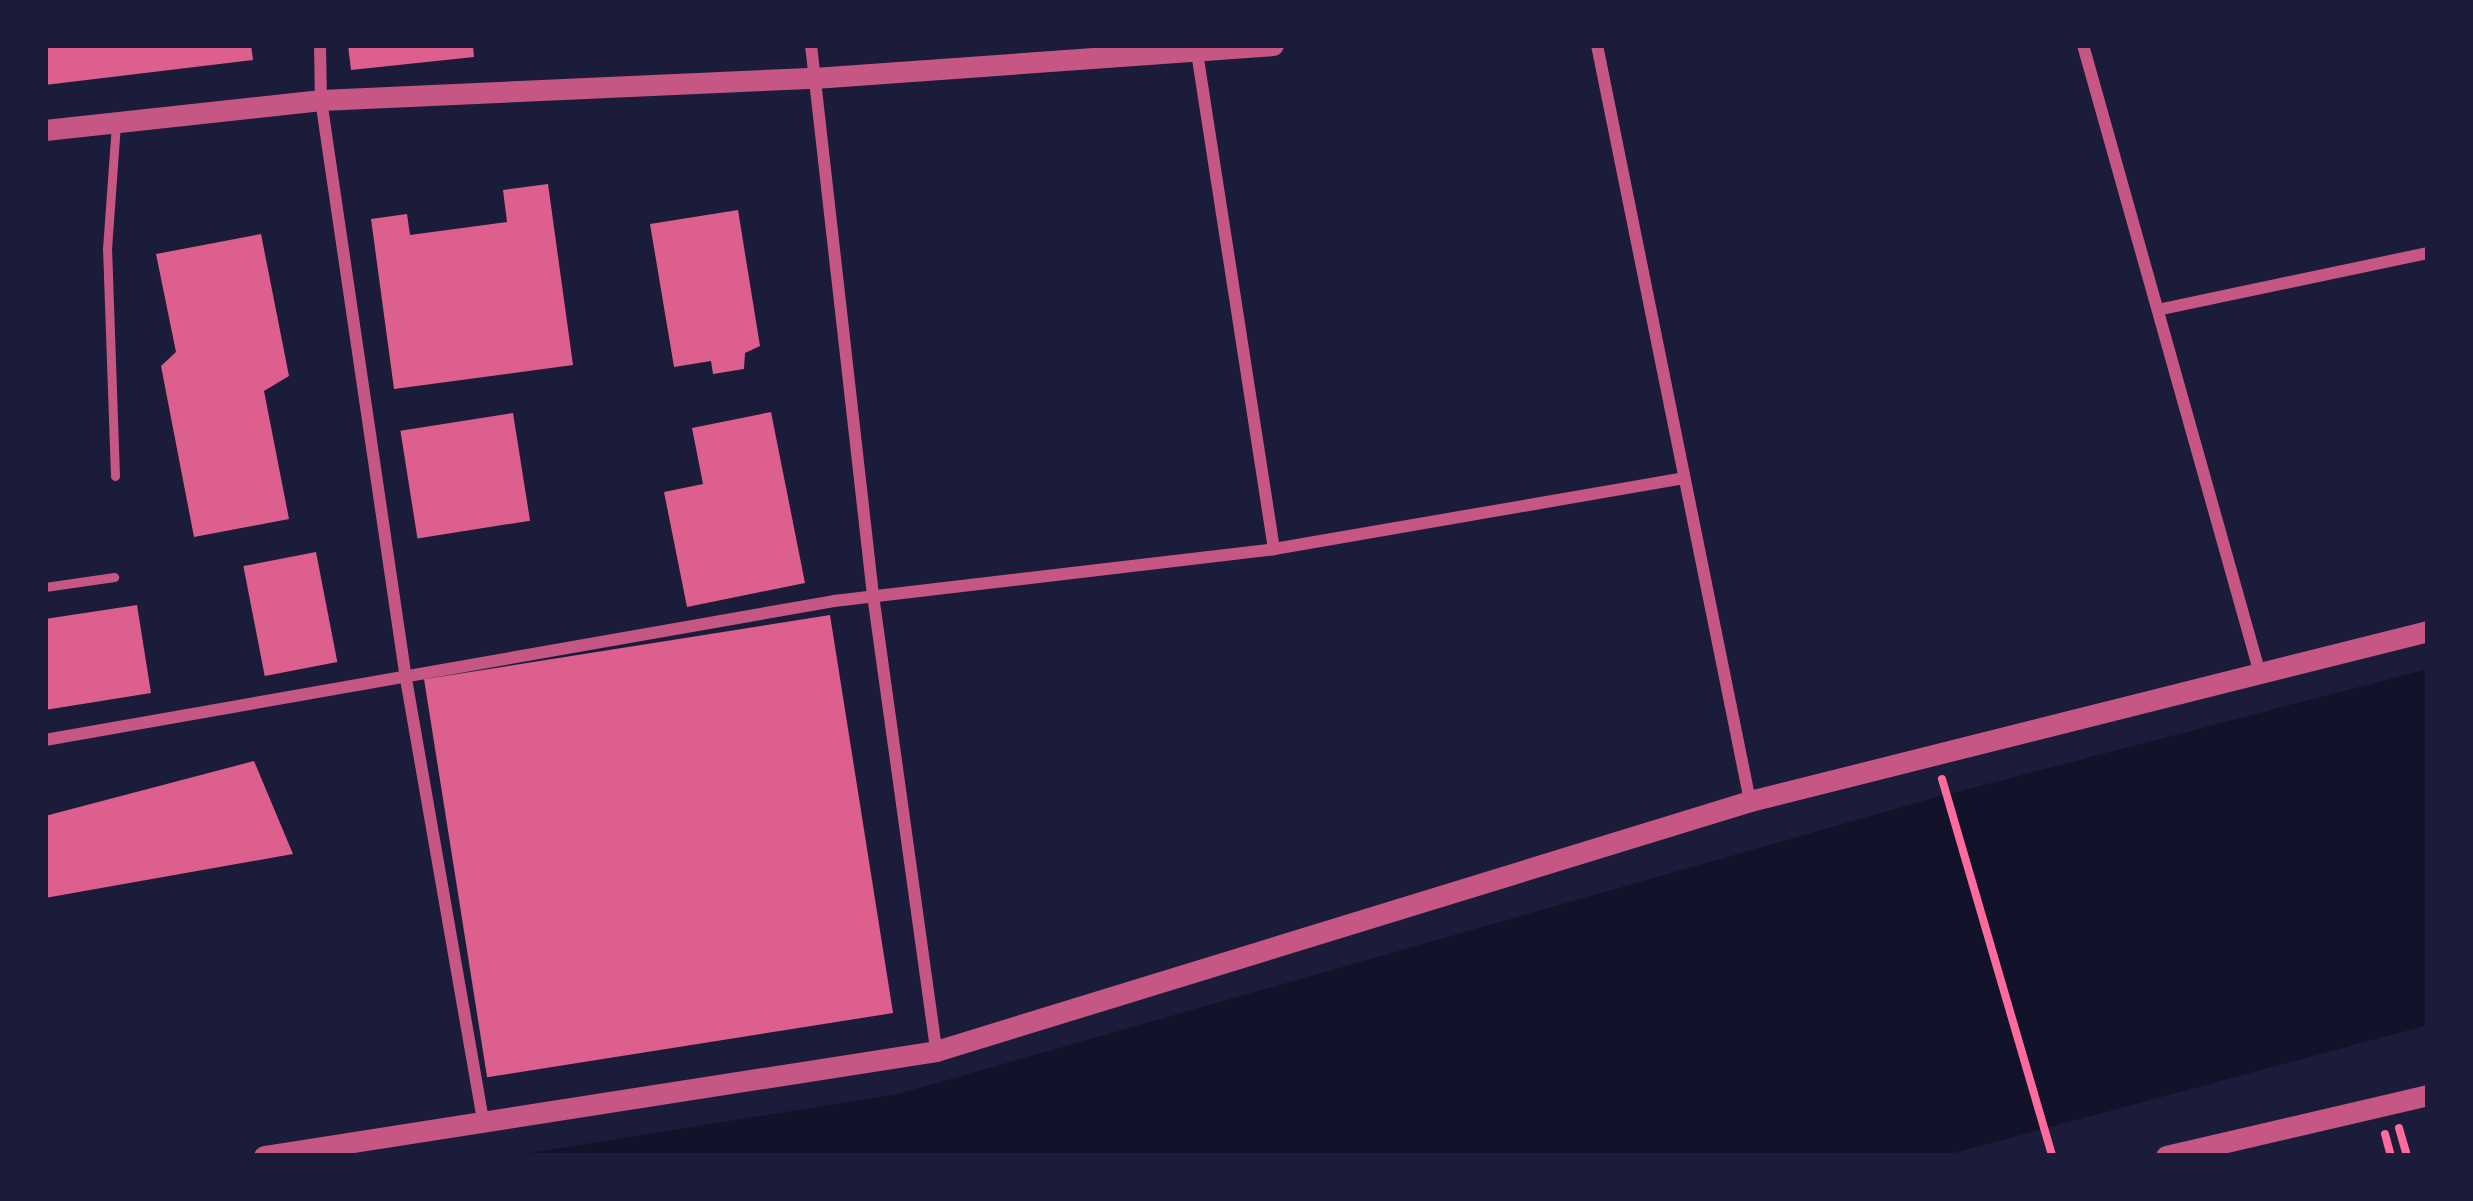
<!DOCTYPE html>
<html>
<head>
<meta charset="utf-8">
<style>
  body { margin:0 }
  #map { position:relative; width:2473px; height:1201px; overflow:hidden; background:#1b1b3a; font-family:Karla,sans-serif }
  div>[style] { position:absolute }
  .water>* { inset:0; background:#12122b }
  .building>* { inset:0; background:#dd5f8e; transform-origin:0 0 }
  .path>* { height:8px; margin:-4px; padding:0 4px; transform-origin:4px; border-radius:4px; background:#ff6b9d }
  .service>* { height:9px; margin:-4.5px; padding:0 4.5px; transform-origin:4.5px; border-radius:4.5px; background:#c65784 }
  .minor>* { height:12px; margin:-6px; padding:0 6px; transform-origin:6px; border-radius:6px; background:#c65784 }
  .tertiary>* { height:21px; margin:-10.5px; padding:0 10.5px; transform-origin:10.5px; border-radius:10.5px; background:#c65784 }
  span { translate:-50% -50%; white-space:nowrap; text-align:center; line-height:1.15; -webkit-text-stroke:12px #1b1b3a; paint-order:stroke }
  .frame { position:absolute; inset:0; border:48px solid #1b1b3a; pointer-events:none }
</style>
</head>
<body>
<div id="map">
  <div class="water">
    <div style="clip-path:polygon(2428px 669px,2428px 1025px,1943px 1156px,511px 1156px,898px 1094px,1930px 799px)"></div>
  </div>
  <div class="building">
    <div style="clip-path:polygon(45px 45px,251px 45px,253px 60px,45px 85px)"></div>
    <div style="clip-path:polygon(348px 45px,473px 45px,474px 57px,351px 70px)"></div>
    <div style="clip-path:polygon(548px 184px,573px 365px,394px 389px,371px 219px,407px 214px,410px 235px,507px 222px,503px 190px)"></div>
    <div style="clip-path:polygon(738px 210px,760px 346px,745px 353px,744px 369px,713px 374px,711px 361px,674px 367px,650px 224px)"></div>
    <div style="clip-path:polygon(261px 234px,289px 376px,264px 391px,289px 519px,194px 537px,161px 366px,176px 352px,156px 254px)"></div>
    <div style="clip-path:polygon(771px 412px,805px 583px,687px 607px,664px 492px,703px 484px,692px 428px)"></div>
    <div style="left:513px;top:413px;width:109px;height:114px;rotate:81deg"></div>
    <div style="left:316px;top:552px;width:112px;height:74px;rotate:79deg"></div>
    <div style="clip-path:polygon(137px 605px,151px 693px,45px 710px,45px 619px)"></div>
    <div style="left:830px;top:615px;width:403px;height:411px;rotate:81deg"></div>
    <div style="clip-path:polygon(254px 761px,293px 854px,45px 898px,45px 816px)"></div>
  </div>
  <div class="path">
    <div style="left:1942px;top:779px;width:393px;rotate:73.7deg"></div>
    <div style="left:2399px;top:1128px;width:29px;rotate:74deg"></div>
    <div style="left:2385px;top:1134px;width:23px;rotate:75deg"></div>
  </div>
  <div class="service">
    <div style="left:115px;top:476px;width:227px;rotate:-92deg"></div>
    <div style="left:107px;top:249px;width:127px;rotate:-85.9deg"></div>
    <div style="left:45px;top:587px;width:70px;rotate:-8.2deg"></div>
  </div>
  <div class="minor">
    <div style="left:320px;top:45px;width:55px;rotate:89deg"></div>
    <div style="left:321px;top:100px;width:585px;rotate:81.65deg"></div>
    <div style="left:406px;top:679px;width:450px;rotate:80.1deg"></div>
    <div style="left:811px;top:45px;width:553px;rotate:83.57deg"></div>
    <div style="left:873px;top:595px;width:460px;rotate:82.1deg"></div>
    <div style="left:1597px;top:45px;width:771px;rotate:78.56deg"></div>
    <div style="left:2083px;top:45px;width:653px;rotate:74.28deg"></div>
    <div style="left:1196px;top:46px;width:509px;rotate:81.19deg"></div>
    <div style="left:2162px;top:309px;width:272px;rotate:-11.9deg"></div>
    <div style="left:45px;top:740px;width:801px;rotate:-9.99deg"></div>
    <div style="left:834px;top:601px;width:443px;rotate:-6.7deg"></div>
    <div style="left:1274px;top:549px;width:416px;rotate:-9.8deg"></div>
  </div>
  <div class="tertiary">
    <div style="left:45px;top:130px;width:278px;rotate:-6.2deg"></div>
    <div style="left:321px;top:100px;width:493px;rotate:-2.6deg"></div>
    <div style="left:814px;top:78px;width:460px;rotate:-4.1deg"></div>
    <div style="left:264px;top:1156px;width:680px;rotate:-8.88deg"></div>
    <div style="left:936px;top:1051px;width:852px;rotate:-17.07deg"></div>
    <div style="left:1750px;top:801px;width:699px;rotate:-14.08deg"></div>
    <div style="left:2166px;top:1156px;width:269px;rotate:-13.1deg"></div>
  </div>
  <div class="frame"></div>
</div>
</body>
</html>
